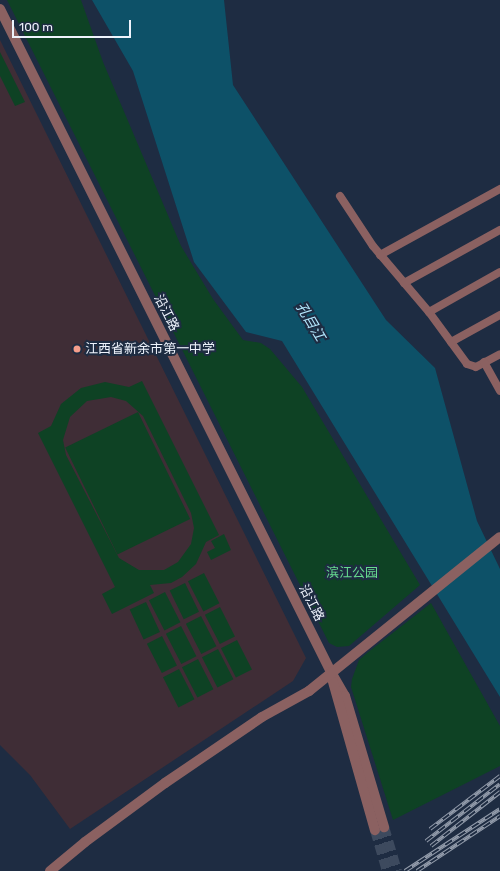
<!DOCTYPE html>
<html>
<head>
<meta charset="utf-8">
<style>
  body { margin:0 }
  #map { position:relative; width:500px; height:871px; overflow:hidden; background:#1e2c42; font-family:Rubik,"Noto Sans SC",sans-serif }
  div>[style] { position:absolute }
  .education>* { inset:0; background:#3f2d36 }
  .green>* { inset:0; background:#0e4224; transform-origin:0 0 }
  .water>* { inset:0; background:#0d5168 }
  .tertiary-tunnel>* { height:10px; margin-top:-5px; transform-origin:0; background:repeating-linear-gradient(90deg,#3d4a5e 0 10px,transparent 0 15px) }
  .minor>* { height:8px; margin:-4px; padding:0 4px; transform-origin:4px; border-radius:4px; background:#8b6161 }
  .tertiary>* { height:10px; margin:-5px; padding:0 5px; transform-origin:5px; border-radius:5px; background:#8b6161 }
  .rail>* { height:4px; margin-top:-2px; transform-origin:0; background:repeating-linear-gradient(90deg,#1e2c42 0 8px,#939cab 0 16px); box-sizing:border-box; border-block:1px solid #939cab }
  .dots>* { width:11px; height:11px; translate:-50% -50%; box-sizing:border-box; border:2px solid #1e2c42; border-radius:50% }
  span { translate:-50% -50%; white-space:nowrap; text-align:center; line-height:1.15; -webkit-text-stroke:4px #1e2c42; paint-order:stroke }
  .street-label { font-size:13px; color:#eef3fc }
  .poi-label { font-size:13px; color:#eef3fc }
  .left { translate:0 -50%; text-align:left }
  .park-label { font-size:13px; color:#66db8f }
  .water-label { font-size:14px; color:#b5e9ff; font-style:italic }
  .scale { position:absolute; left:12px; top:20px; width:119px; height:18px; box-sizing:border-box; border:2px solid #eef3fc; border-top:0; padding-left:5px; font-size:12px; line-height:14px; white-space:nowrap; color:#eef3fc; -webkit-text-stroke:3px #1e2c42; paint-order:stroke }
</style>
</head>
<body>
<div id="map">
  <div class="education">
    <div style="clip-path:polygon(0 40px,306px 658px,293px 681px,70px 829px,30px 775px,0 745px)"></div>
  </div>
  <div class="green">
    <div style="clip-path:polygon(7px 0,81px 0,103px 62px,181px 246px,213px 299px,243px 340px,261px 343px,270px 349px,302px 387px,420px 585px,349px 646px,337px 647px,329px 643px)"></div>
    <div style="clip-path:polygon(0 52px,25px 102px,15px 106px,0 76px)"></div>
    <div style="clip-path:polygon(evenodd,142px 381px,219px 535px,206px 542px,196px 564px,182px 577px,171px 583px,150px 585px,154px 593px,112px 614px,102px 594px,115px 587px,38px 433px,51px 426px,61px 404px,81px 388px,105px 382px,129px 387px,142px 381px,111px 397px,126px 401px,143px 416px,191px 513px,194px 528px,191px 544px,178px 562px,164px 570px,139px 570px,119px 558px,66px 455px,63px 440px,70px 417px,87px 401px,111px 397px)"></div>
    <div style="left:138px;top:412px;width:119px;height:81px;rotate:64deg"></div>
    <div style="clip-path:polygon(224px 534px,231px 550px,211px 560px,207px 552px,215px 548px,211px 541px)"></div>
    <div style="left:204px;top:573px;width:34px;height:18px;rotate:63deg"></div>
    <div style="left:185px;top:583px;width:32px;height:17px;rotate:64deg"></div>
    <div style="left:165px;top:592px;width:34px;height:18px;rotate:63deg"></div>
    <div style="left:146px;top:602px;width:33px;height:18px;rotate:65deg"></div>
    <div style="clip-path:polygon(431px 603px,500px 726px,500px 766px,393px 820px,351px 687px,352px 679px,359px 660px,367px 653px)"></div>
    <div style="left:220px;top:607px;width:33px;height:17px;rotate:63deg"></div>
    <div style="left:201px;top:616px;width:34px;height:17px;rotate:63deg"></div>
    <div style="left:181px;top:626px;width:34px;height:17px;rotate:63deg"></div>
    <div style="left:162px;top:636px;width:33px;height:17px;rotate:63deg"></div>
    <div style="left:237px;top:640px;width:33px;height:18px;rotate:63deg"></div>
    <div style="left:218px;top:649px;width:34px;height:18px;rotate:63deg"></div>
    <div style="left:198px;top:659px;width:34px;height:18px;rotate:63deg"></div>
    <div style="left:179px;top:669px;width:34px;height:18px;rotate:63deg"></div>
  </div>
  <div class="water">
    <div style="clip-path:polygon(92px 0,224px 0,233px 85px,386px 320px,435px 368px,477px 521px,500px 569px,500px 697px,282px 341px,246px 332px,194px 262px,133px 71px)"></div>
  </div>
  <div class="tertiary-tunnel">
    <div style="left:384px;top:827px;width:46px;rotate:73.5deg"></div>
    <div style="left:375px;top:830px;width:43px;rotate:73.7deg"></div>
  </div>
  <div class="minor">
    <div style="left:340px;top:196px;width:60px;rotate:56.6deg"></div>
    <div style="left:373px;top:246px;width:87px;rotate:49.7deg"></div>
    <div style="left:429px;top:312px;width:64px;rotate:53.8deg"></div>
    <div style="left:467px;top:364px;width:9px;rotate:18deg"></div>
    <div style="left:476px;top:367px;width:27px;rotate:-28deg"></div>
    <div style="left:380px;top:255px;width:137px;rotate:-28.8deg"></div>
    <div style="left:404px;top:283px;width:110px;rotate:-28.9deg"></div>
    <div style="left:429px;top:312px;width:81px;rotate:-29.4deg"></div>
    <div style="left:451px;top:342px;width:56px;rotate:-28.9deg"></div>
    <div style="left:484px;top:362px;width:33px;rotate:61deg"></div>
  </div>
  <div class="tertiary">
    <div style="left:0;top:9px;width:741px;rotate:63.47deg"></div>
    <div style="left:331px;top:672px;width:28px;rotate:60deg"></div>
    <div style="left:345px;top:696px;width:137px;rotate:73.4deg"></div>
    <div style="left:333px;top:682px;width:154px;rotate:74.2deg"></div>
    <div style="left:50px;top:871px;width:45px;rotate:-39.6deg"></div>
    <div style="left:85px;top:842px;width:99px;rotate:-36.4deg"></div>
    <div style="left:165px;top:783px;width:117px;rotate:-34.2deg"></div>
    <div style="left:262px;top:717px;width:54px;rotate:-29deg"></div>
    <div style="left:309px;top:691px;width:245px;rotate:-38.9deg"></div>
  </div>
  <div class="rail">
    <div style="left:430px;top:829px;width:88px;rotate:-37.1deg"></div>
    <div style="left:426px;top:841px;width:93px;rotate:-37.6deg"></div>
    <div style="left:431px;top:846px;width:88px;rotate:-38deg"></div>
    <div style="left:405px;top:871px;width:113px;rotate:-33.1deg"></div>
    <div style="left:417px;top:871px;width:100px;rotate:-33.5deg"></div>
  </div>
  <div class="dots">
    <div style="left:77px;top:349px;background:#f49d8b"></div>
  </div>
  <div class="street-label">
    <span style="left:166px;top:313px;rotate:63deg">沿江路</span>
    <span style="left:311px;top:603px;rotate:63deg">沿江路</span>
  </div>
  <div class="poi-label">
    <span class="left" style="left:85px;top:349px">江西省新余市第一中学</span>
  </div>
  <div class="park-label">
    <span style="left:352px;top:573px">滨江公园</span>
  </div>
  <div class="water-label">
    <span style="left:310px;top:322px;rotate:59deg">孔目江</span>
  </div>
  <div class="scale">100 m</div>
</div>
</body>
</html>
